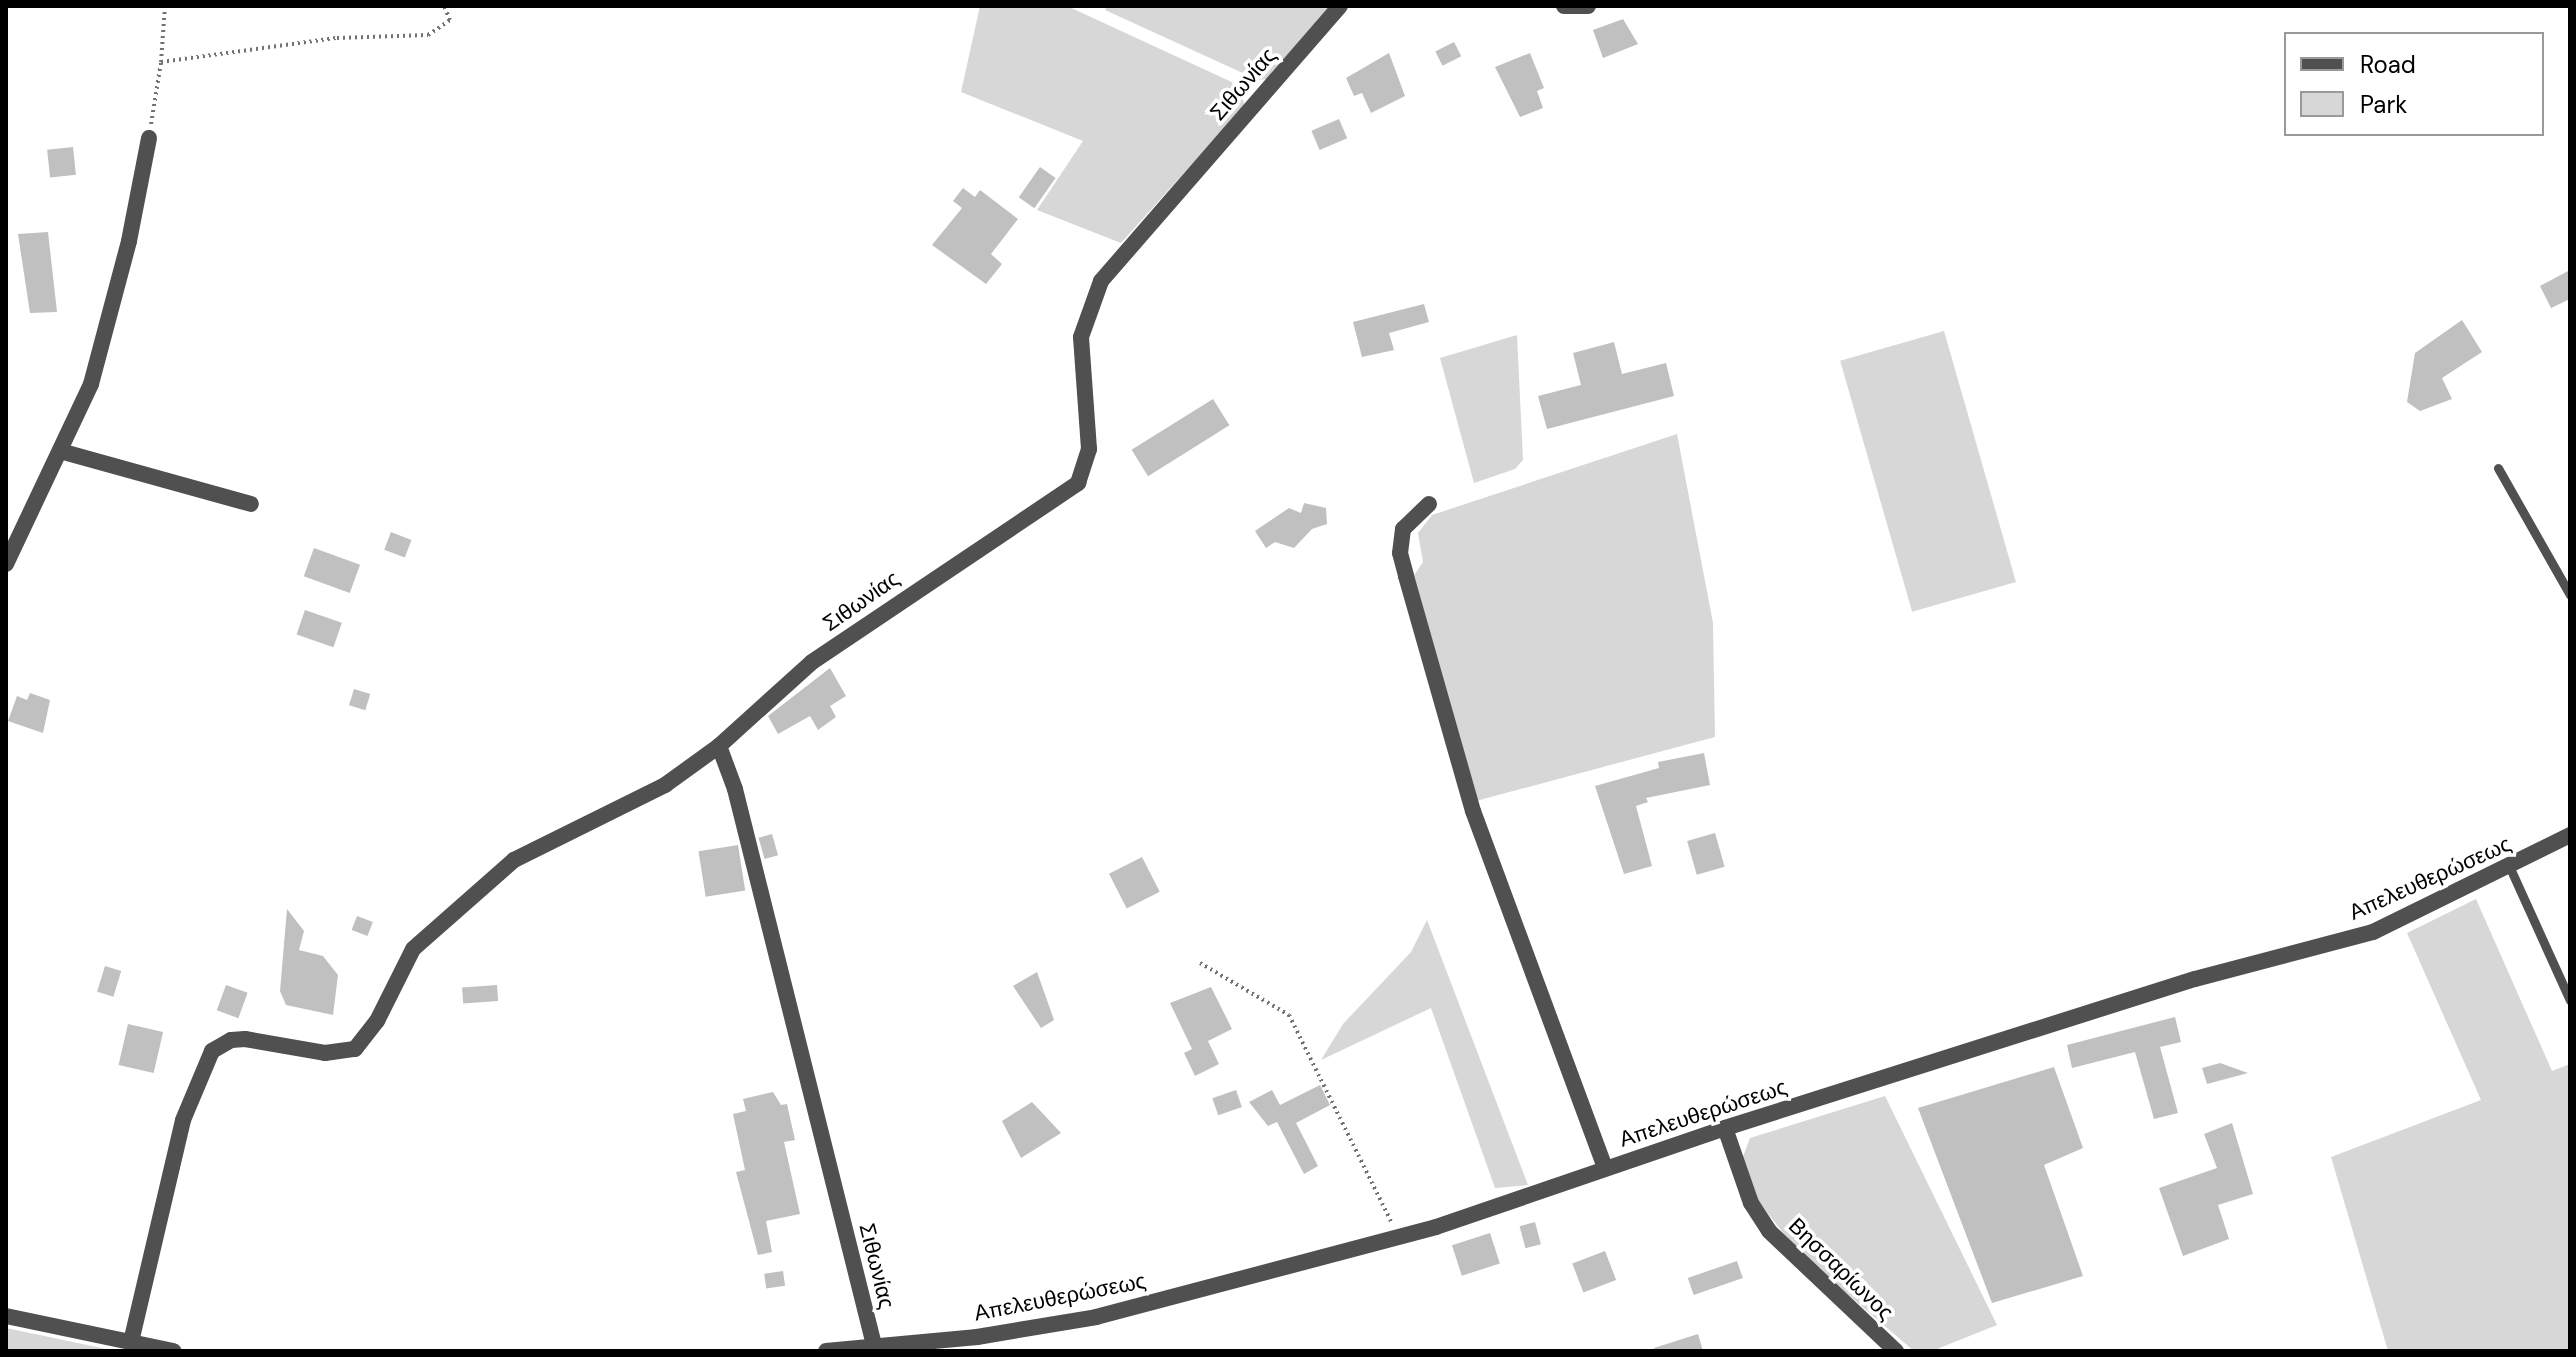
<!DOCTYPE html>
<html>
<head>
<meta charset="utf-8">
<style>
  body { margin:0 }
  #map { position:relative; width:2576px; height:1357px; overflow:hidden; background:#fff; font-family:"DM Sans",sans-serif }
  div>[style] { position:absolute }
  .green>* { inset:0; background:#d7d7d7; transform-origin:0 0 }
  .building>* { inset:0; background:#c0c0c0; transform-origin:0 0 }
  .path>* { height:4px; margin-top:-2px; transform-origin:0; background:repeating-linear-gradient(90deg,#727272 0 2px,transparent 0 6px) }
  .service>* { height:9px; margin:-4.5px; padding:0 4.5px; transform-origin:4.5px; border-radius:4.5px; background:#505050 }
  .minor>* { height:16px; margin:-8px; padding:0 8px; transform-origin:8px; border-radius:8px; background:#505050 }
  .tertiary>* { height:16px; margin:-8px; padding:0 8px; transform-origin:8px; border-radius:8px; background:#505050 }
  span { translate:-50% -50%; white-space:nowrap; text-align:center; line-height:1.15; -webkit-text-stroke:7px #fff; paint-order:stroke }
  .street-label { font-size:22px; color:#000 }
  .frame { position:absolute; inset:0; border:8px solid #000; pointer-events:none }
  .legend { position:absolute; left:2284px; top:32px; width:260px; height:104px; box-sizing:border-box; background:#fff; border:2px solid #999; margin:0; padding:10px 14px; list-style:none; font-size:24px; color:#000 }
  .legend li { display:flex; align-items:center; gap:16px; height:40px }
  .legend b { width:40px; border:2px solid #999 }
</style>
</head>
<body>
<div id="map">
  <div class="green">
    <div style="clip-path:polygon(980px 6px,1067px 6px,1236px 84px,1245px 105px,1121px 243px,1037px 210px,1083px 141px,961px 92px)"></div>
    <div style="clip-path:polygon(1107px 6px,1331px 6px,1268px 79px,1258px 80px,1105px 10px)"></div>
    <div style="left:1944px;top:331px;width:261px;height:108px;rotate:74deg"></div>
    <div style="clip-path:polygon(1517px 335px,1523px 460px,1515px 469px,1474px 483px,1440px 358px)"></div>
    <div style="clip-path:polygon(1677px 434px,1713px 623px,1715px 737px,1476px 801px,1411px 580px,1423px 562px,1418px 533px,1432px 515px)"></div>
    <div style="clip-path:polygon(2476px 899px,2552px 1071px,2570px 1064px,2570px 1351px,2388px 1351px,2331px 1157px,2481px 1100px,2407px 933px)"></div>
    <div style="clip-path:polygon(1427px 920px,1528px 1185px,1495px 1188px,1431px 1008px,1321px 1060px,1343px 1024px,1411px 952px)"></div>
    <div style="clip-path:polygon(1885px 1096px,1997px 1325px,1932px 1351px,1914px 1351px,1797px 1251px,1750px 1190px,1741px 1162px,1750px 1138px)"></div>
    <div style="clip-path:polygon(6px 1328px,116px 1351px,6px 1351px)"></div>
  </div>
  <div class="building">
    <div style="clip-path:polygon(1623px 19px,1638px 44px,1603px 58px,1593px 30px)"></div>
    <div style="left:1454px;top:42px;width:16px;height:21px;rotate:63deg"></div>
    <div style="clip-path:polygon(1389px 53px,1405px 96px,1371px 113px,1362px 93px,1354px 96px,1346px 78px)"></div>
    <div style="clip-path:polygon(1530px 53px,1544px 88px,1537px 91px,1543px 108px,1520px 117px,1495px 67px)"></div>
    <div style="left:1339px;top:119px;width:21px;height:30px;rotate:67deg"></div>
    <div style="left:73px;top:147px;width:28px;height:26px;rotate:84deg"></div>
    <div style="left:1040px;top:167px;width:19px;height:37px;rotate:35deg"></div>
    <div style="clip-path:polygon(963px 188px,975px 197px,980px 190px,1018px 219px,991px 254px,1002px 264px,986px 284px,932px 245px,962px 208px,953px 201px)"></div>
    <div style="clip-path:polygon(48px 232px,57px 312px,30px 313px,18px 234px)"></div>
    <div style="clip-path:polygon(2570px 270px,2570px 299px,2551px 308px,2540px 286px)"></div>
    <div style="clip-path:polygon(1424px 304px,1429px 322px,1389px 333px,1394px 350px,1362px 357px,1353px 322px)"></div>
    <div style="clip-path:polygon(2462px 320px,2482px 352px,2442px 378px,2452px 399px,2420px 411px,2407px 402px,2415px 353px)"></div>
    <div style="clip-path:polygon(1614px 342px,1622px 374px,1666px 363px,1674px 396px,1547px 429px,1538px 396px,1581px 385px,1573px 353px)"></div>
    <div style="left:1213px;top:399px;width:31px;height:96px;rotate:58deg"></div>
    <div style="clip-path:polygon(1304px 503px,1326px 508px,1327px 524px,1312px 529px,1294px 548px,1275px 542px,1266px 548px,1255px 531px,1289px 508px,1301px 513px)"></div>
    <div style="left:391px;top:532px;width:22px;height:19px;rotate:21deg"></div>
    <div style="left:314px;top:548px;width:49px;height:30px;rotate:20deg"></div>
    <div style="left:305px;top:610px;width:39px;height:26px;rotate:19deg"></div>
    <div style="clip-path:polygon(830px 668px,846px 696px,830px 706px,836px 717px,818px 730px,810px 716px,778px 734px,768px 716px)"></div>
    <div style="left:354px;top:689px;width:17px;height:17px;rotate:17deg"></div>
    <div style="clip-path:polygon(30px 693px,50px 700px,43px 733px,8px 721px,17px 696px,27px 700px)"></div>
    <div style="clip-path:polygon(1704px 753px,1710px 785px,1646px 798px,1648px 802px,1636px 806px,1652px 866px,1624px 874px,1595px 786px,1659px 768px,1658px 762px)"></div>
    <div style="left:1715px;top:833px;width:35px;height:29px;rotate:74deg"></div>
    <div style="left:772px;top:834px;width:22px;height:14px;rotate:74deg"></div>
    <div style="left:738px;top:845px;width:46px;height:40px;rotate:81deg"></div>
    <div style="left:1142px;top:857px;width:39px;height:37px;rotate:63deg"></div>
    <div style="clip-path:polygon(287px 909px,304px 931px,299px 950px,323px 956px,338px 975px,333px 1015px,286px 1005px,280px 991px)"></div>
    <div style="left:357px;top:916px;width:17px;height:15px;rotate:21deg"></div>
    <div style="left:105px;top:966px;width:17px;height:27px;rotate:17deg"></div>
    <div style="clip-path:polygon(1037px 972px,1054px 1020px,1041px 1028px,1013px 986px)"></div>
    <div style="left:226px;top:985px;width:23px;height:27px;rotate:20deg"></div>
    <div style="left:497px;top:985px;width:16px;height:35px;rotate:86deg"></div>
    <div style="clip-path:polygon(1211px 987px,1232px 1029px,1208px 1041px,1219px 1064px,1195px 1076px,1184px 1053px,1192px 1049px,1170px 1003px)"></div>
    <div style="clip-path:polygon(2175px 1017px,2181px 1042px,2160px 1047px,2178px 1113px,2154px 1119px,2135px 1052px,2072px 1068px,2067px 1045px)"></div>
    <div style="left:128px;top:1024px;width:36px;height:42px;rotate:13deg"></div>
    <div style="clip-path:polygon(2220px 1063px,2248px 1073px,2207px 1084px,2202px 1068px)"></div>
    <div style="clip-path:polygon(2054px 1067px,2083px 1148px,2044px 1165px,2083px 1276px,1992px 1303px,1918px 1108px)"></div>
    <div style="clip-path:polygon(1320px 1085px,1330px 1105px,1296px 1123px,1318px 1166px,1304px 1174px,1277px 1122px,1268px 1126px,1249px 1102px,1272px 1090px,1280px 1105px)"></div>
    <div style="left:1236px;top:1090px;width:18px;height:25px;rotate:71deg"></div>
    <div style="clip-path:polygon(773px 1092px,781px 1105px,787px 1104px,795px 1140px,784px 1142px,800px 1214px,766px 1221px,772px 1252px,758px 1255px,736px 1172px,745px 1170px,733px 1114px,746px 1111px,743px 1099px)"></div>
    <div style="clip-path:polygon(1032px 1102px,1061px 1133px,1021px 1158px,1002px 1121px)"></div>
    <div style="clip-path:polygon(2232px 1123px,2253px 1194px,2218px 1205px,2229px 1239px,2183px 1256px,2159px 1188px,2217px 1168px,2204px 1134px)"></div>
    <div style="left:1535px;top:1222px;width:23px;height:16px;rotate:75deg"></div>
    <div style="left:1490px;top:1233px;width:32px;height:40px;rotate:72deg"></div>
    <div style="left:1605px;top:1251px;width:31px;height:35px;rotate:69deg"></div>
    <div style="left:1737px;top:1261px;width:18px;height:52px;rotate:71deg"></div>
    <div style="left:783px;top:1271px;width:15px;height:19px;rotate:82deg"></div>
    <div style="clip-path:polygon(1698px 1334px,1703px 1351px,1655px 1351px,1654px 1348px)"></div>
  </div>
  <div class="path">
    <div style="left:161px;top:62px;width:56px;rotate:-85.9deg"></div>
    <div style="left:151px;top:124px;width:63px;rotate:-80.8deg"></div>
    <div style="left:161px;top:62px;width:178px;rotate:-7.8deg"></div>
    <div style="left:337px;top:38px;width:91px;rotate:-1.9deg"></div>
    <div style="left:428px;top:35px;width:27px;rotate:-34deg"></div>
    <div style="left:450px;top:20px;width:15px;rotate:-113deg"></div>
    <div style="left:1200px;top:963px;width:103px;rotate:30.3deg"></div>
    <div style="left:1289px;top:1015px;width:232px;rotate:63.7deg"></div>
  </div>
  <div class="service">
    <div style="left:2498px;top:468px;width:146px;rotate:60.4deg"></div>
    <div style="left:2510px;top:868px;width:145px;rotate:65.6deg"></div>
  </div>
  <div class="minor">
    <div style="left:1564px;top:6px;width:24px"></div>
    <div style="left:60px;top:451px;width:198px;rotate:15.5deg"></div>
    <div style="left:1429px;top:504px;width:36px;rotate:136deg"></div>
    <div style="left:1403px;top:529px;width:24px;rotate:97deg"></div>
    <div style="left:1400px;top:553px;width:24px;rotate:75deg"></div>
    <div style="left:1406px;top:576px;width:244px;rotate:74.1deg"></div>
    <div style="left:1473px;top:811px;width:381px;rotate:69.7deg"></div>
    <div style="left:6px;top:564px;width:199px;rotate:-64.7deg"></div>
    <div style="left:91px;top:384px;width:148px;rotate:-75.1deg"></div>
    <div style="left:129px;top:241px;width:105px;rotate:-79deg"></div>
    <div style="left:1725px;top:1128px;width:79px;rotate:70.9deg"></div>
    <div style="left:1751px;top:1203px;width:33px;rotate:57deg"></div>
    <div style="left:1769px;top:1231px;width:175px;rotate:43.4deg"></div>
    <div style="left:131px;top:1342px;width:228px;rotate:-76.8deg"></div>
    <div style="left:183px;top:1120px;width:75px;rotate:-67.2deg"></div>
    <div style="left:212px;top:1051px;width:22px;rotate:-30deg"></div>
    <div style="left:231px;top:1040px;width:14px;rotate:-4deg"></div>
    <div style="left:245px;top:1039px;width:81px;rotate:9.9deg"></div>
    <div style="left:325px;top:1053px;width:30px;rotate:-8deg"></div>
    <div style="left:355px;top:1049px;width:36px;rotate:-52deg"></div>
    <div style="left:377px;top:1021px;width:80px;rotate:-63.4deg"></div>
    <div style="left:413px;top:949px;width:135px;rotate:-41.4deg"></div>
    <div style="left:514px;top:860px;width:169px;rotate:-26.4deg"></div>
    <div style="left:665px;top:785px;width:67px;rotate:-35.8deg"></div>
    <div style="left:874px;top:1345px;width:573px;rotate:-104.04deg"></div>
    <div style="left:735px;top:789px;width:46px;rotate:-110.4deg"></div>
    <div style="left:719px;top:746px;width:125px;rotate:-42.1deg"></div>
    <div style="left:812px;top:662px;width:321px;rotate:-33.9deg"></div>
    <div style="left:1078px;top:483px;width:36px;rotate:-72deg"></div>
    <div style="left:1089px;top:449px;width:112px;rotate:-94.1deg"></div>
    <div style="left:1081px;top:337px;width:59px;rotate:-70.3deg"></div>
    <div style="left:1101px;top:281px;width:364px;rotate:-49deg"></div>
  </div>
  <div class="tertiary">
    <div style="left:6px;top:1316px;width:171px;rotate:11.8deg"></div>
    <div style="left:826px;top:1351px;width:152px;rotate:-5.3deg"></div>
    <div style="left:977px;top:1337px;width:121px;rotate:-9.5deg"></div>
    <div style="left:1096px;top:1317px;width:352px;rotate:-14.8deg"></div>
    <div style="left:1436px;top:1227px;width:305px;rotate:-18.9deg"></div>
    <div style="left:1725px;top:1128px;width:493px;rotate:-17.6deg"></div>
    <div style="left:2195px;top:979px;width:184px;rotate:-14.8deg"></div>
    <div style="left:2373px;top:932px;width:220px;rotate:-26.2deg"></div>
  </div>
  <div class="street-label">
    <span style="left:1243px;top:84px;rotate:-49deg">Σιθωνίας</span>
    <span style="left:861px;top:601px;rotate:-35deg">Σιθωνίας</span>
    <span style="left:2430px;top:878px;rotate:-24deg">Απελευθερώσεως</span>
    <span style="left:1703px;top:1113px;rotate:-18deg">Απελευθερώσεως</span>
    <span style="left:877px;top:1266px;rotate:76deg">Σιθωνίας</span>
    <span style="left:1841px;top:1269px;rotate:44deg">Βησσαρίωνος</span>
    <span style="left:1060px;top:1297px;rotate:-11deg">Απελευθερώσεως</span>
  </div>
  <div class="frame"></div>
  <ul class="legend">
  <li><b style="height:10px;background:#505050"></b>Road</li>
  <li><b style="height:22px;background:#d7d7d7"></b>Park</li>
  </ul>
</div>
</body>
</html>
